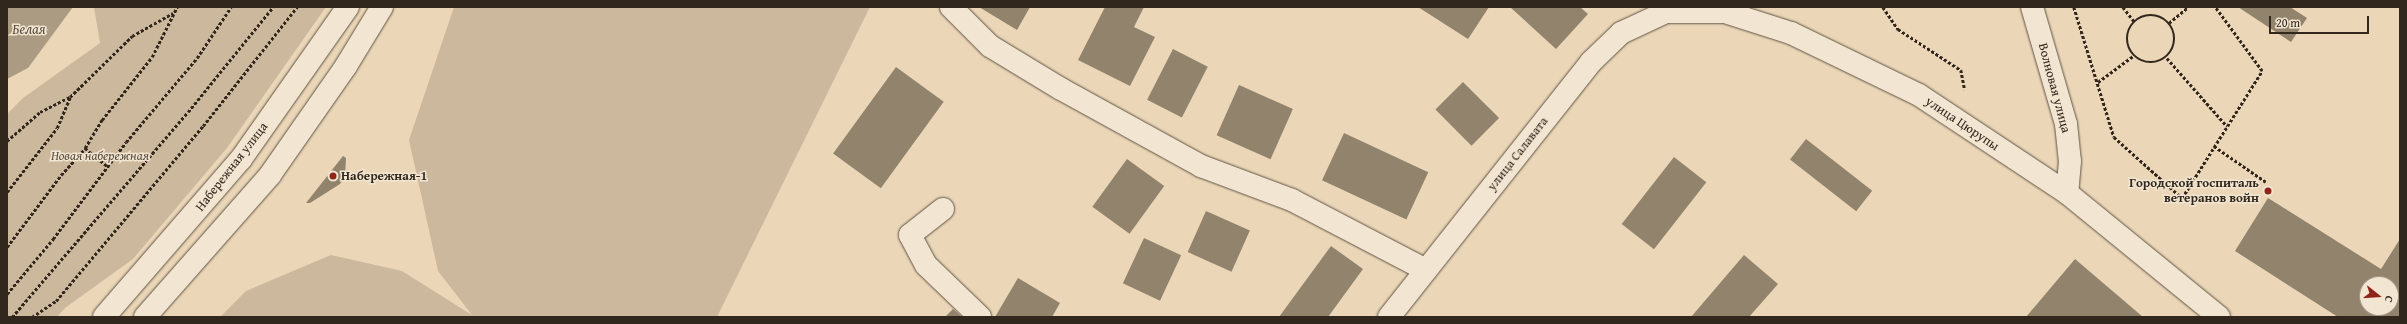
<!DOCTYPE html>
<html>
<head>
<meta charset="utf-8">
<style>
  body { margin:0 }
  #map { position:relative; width:2407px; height:324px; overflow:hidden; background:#ebd7b8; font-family:"Gentium Book Plus",serif }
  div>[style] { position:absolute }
  .green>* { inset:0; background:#ccb99d }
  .water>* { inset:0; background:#ac9b83 }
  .building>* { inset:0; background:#92836d; transform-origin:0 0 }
  .path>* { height:2.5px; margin-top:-1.25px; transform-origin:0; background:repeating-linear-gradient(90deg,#32271c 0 3px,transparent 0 5px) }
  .path>.ring { margin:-1.25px; padding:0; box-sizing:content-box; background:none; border:2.5px solid #32271c; border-radius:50% }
  .roads { filter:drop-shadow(0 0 1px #605343) drop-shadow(0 0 1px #605343) }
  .minor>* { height:22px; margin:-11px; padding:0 11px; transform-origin:11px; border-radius:11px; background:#f2e5d1 }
  .dots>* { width:11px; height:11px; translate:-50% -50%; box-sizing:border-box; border:2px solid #f2e5d1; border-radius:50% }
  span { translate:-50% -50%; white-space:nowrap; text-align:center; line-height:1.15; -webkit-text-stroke:3px #f2e5d1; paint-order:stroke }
  .street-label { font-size:13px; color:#32271c }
  .park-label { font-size:13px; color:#584c3c; font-style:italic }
  .poi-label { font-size:13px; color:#32271c; font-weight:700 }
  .left { translate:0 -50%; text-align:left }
  .right { translate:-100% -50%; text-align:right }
  .water-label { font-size:14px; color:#574a3b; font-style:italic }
  .frame { position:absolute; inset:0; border:8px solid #32271c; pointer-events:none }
  .north { position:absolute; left:2359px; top:276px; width:40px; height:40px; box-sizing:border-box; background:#f2e5d1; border:1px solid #a59989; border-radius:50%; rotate:107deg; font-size:11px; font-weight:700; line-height:16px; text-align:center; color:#32271c }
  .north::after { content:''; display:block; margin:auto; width:14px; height:18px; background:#8f2418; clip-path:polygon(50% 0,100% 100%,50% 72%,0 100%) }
  .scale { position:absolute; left:2269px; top:16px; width:100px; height:18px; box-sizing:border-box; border:2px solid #32271c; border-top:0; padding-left:5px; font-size:12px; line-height:14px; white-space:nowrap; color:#32271c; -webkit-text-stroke:3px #f2e5d1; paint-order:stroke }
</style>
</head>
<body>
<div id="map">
  <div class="green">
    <div style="clip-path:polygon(94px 7px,326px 7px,227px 148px,133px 259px,65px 308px,57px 317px,7px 317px,7px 114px,23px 98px,100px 43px)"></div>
    <div style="clip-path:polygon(454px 7px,870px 7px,717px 317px,220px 317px,246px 291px,331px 255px,402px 271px,472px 315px,438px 271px,409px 140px)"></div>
  </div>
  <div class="water">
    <div style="clip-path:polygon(7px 7px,73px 7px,28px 68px,7px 79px)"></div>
  </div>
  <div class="building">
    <div style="clip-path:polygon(979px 7px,1030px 7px,1017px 30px)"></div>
    <div style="clip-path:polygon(1105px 7px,1144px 7px,1134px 27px,1155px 37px,1130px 86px,1078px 60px)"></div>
    <div style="clip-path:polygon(1418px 7px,1489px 7px,1468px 39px)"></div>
    <div style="clip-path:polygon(1510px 7px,1580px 7px,1588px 14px,1556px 49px)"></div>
    <div style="clip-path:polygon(2238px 7px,2290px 7px,2307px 18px,2291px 42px)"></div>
    <div style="left:1173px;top:49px;width:39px;height:57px;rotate:27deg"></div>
    <div style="left:896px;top:67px;width:59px;height:107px;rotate:36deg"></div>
    <div style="left:1463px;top:82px;width:51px;height:39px;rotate:45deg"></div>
    <div style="left:1239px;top:85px;width:59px;height:55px;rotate:24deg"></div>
    <div style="left:1344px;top:133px;width:93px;height:52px;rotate:25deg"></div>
    <div style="left:1806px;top:139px;width:84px;height:26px;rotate:38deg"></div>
    <div style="clip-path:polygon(343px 156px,346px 158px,345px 177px,340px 184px,310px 203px,306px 203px)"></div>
    <div style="left:1674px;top:157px;width:41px;height:85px;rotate:38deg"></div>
    <div style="left:1127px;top:159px;width:46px;height:59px;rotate:36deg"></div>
    <div style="clip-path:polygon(evenodd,2268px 198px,2381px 269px,2400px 239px,2400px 317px,2338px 317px,2235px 251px,2268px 198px,2367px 284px,2391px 284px,2391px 308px,2367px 308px,2367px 284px)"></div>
    <div style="left:1206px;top:211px;width:48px;height:45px;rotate:24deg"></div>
    <div style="left:1144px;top:238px;width:41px;height:50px;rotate:25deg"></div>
    <div style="clip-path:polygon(1331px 246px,1363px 269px,1328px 317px,1279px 317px)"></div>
    <div style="clip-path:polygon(1744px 255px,1778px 284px,1749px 317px,1691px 317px)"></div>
    <div style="clip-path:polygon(2075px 259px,2143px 317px,2026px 317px)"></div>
    <div style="clip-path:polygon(1018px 278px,1060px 303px,1052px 317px,995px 317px)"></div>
    <div style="clip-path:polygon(953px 309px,962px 317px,945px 317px)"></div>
  </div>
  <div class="path">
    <div style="left:1883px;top:7px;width:27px;rotate:56deg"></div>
    <div style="left:1898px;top:29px;width:75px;rotate:33.1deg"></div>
    <div style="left:1961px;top:70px;width:20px;rotate:79deg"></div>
    <div style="left:2074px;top:7px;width:136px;rotate:72.9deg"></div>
    <div style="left:2114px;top:137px;width:91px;rotate:41.9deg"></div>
    <div style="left:2182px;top:198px;width:150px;rotate:-57.8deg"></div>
    <div style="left:2262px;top:71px;width:79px;rotate:-126.3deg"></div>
    <div style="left:2123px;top:7px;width:18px;rotate:52deg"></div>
    <div class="ring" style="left:2127px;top:15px;width:45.5px;height:45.5px"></div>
    <div style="left:2169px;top:23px;width:25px;rotate:-40deg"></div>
    <div style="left:2167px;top:58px;width:91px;rotate:48.6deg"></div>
    <div style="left:2098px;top:82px;width:44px;rotate:-36.6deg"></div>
    <div style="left:7px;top:141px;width:44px;rotate:-41.3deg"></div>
    <div style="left:40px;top:112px;width:33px;rotate:-27deg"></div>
    <div style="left:2214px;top:146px;width:63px;rotate:34.7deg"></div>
    <div style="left:85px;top:148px;width:28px;rotate:39deg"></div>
    <div style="left:7px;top:192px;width:81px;rotate:-52deg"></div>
    <div style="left:57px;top:128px;width:34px;rotate:-67deg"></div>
    <div style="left:70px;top:97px;width:87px;rotate:-44.5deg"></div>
    <div style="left:132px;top:36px;width:47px;rotate:-29.3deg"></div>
    <div style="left:7px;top:247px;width:90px;rotate:-53.1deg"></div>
    <div style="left:61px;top:175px;width:36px;rotate:-48deg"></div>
    <div style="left:85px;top:148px;width:33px;rotate:-59deg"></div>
    <div style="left:102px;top:120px;width:80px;rotate:-51.6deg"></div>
    <div style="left:152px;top:57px;width:56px;rotate:-63.4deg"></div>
    <div style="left:7px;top:294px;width:72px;rotate:-50.1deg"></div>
    <div style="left:53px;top:239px;width:121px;rotate:-53deg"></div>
    <div style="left:126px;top:142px;width:110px;rotate:-49.8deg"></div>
    <div style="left:197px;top:58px;width:61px;rotate:-56.3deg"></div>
    <div style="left:12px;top:317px;width:270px;rotate:-49.4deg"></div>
    <div style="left:188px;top:112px;width:135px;rotate:-51deg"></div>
    <div style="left:32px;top:317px;width:29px;rotate:-34deg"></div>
    <div style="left:56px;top:301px;width:229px;rotate:-50deg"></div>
    <div style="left:203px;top:126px;width:152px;rotate:-51.7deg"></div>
  </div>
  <div class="roads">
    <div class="minor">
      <div style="left:951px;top:7px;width:55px;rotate:45deg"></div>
      <div style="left:990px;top:46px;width:83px;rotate:31.2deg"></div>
      <div style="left:1061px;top:89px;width:160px;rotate:28.8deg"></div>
      <div style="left:1201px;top:166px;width:97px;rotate:20.5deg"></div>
      <div style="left:1292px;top:200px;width:151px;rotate:27.6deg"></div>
      <div style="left:2032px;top:7px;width:122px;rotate:73.8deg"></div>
      <div style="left:2066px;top:124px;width:37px;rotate:84deg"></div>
      <div style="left:2070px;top:161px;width:32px;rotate:95deg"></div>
      <div style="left:943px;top:209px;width:42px;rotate:141.8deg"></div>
      <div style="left:910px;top:235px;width:34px;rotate:62deg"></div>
      <div style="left:926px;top:265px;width:75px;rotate:43.9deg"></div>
      <div style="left:104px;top:317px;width:209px;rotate:-49.1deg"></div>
      <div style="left:241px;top:159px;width:186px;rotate:-54.9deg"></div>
      <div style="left:145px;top:317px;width:189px;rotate:-48.6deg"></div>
      <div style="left:270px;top:175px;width:133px;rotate:-55.1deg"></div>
      <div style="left:346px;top:66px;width:69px;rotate:-58.6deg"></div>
      <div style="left:1389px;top:317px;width:325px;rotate:-51.6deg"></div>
      <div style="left:1591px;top:62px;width:42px;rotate:-44deg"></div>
      <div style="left:1621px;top:33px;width:50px;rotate:-25deg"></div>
      <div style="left:1666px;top:12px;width:59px"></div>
      <div style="left:1725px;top:12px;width:69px;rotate:17.7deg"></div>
      <div style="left:1791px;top:33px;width:142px;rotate:25.8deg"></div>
      <div style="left:1919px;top:95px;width:178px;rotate:33.5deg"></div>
      <div style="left:2067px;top:193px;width:196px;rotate:39.2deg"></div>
    </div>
  </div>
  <div class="dots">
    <div style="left:333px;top:176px;background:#8f2418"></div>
    <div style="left:2268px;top:191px;background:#8f2418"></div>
  </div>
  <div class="street-label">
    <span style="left:2054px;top:88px;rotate:75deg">Волновая улица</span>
    <span style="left:1962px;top:124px;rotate:34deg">улица Цюрупы</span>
    <span style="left:1518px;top:154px;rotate:-52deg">улица Салавата</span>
    <span style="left:232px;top:167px;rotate:-52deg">Набережная улица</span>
  </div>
  <div class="park-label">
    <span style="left:100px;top:156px">Новая набережная</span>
  </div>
  <div class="poi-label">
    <span class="left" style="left:341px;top:176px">Набережная-1</span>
    <span class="right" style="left:2259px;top:191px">Городской госпиталь<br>ветеранов войн</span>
  </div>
  <div class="water-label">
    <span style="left:29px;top:29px">Белая</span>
  </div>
  <div class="frame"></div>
  <div class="north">С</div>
  <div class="scale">20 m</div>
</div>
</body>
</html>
